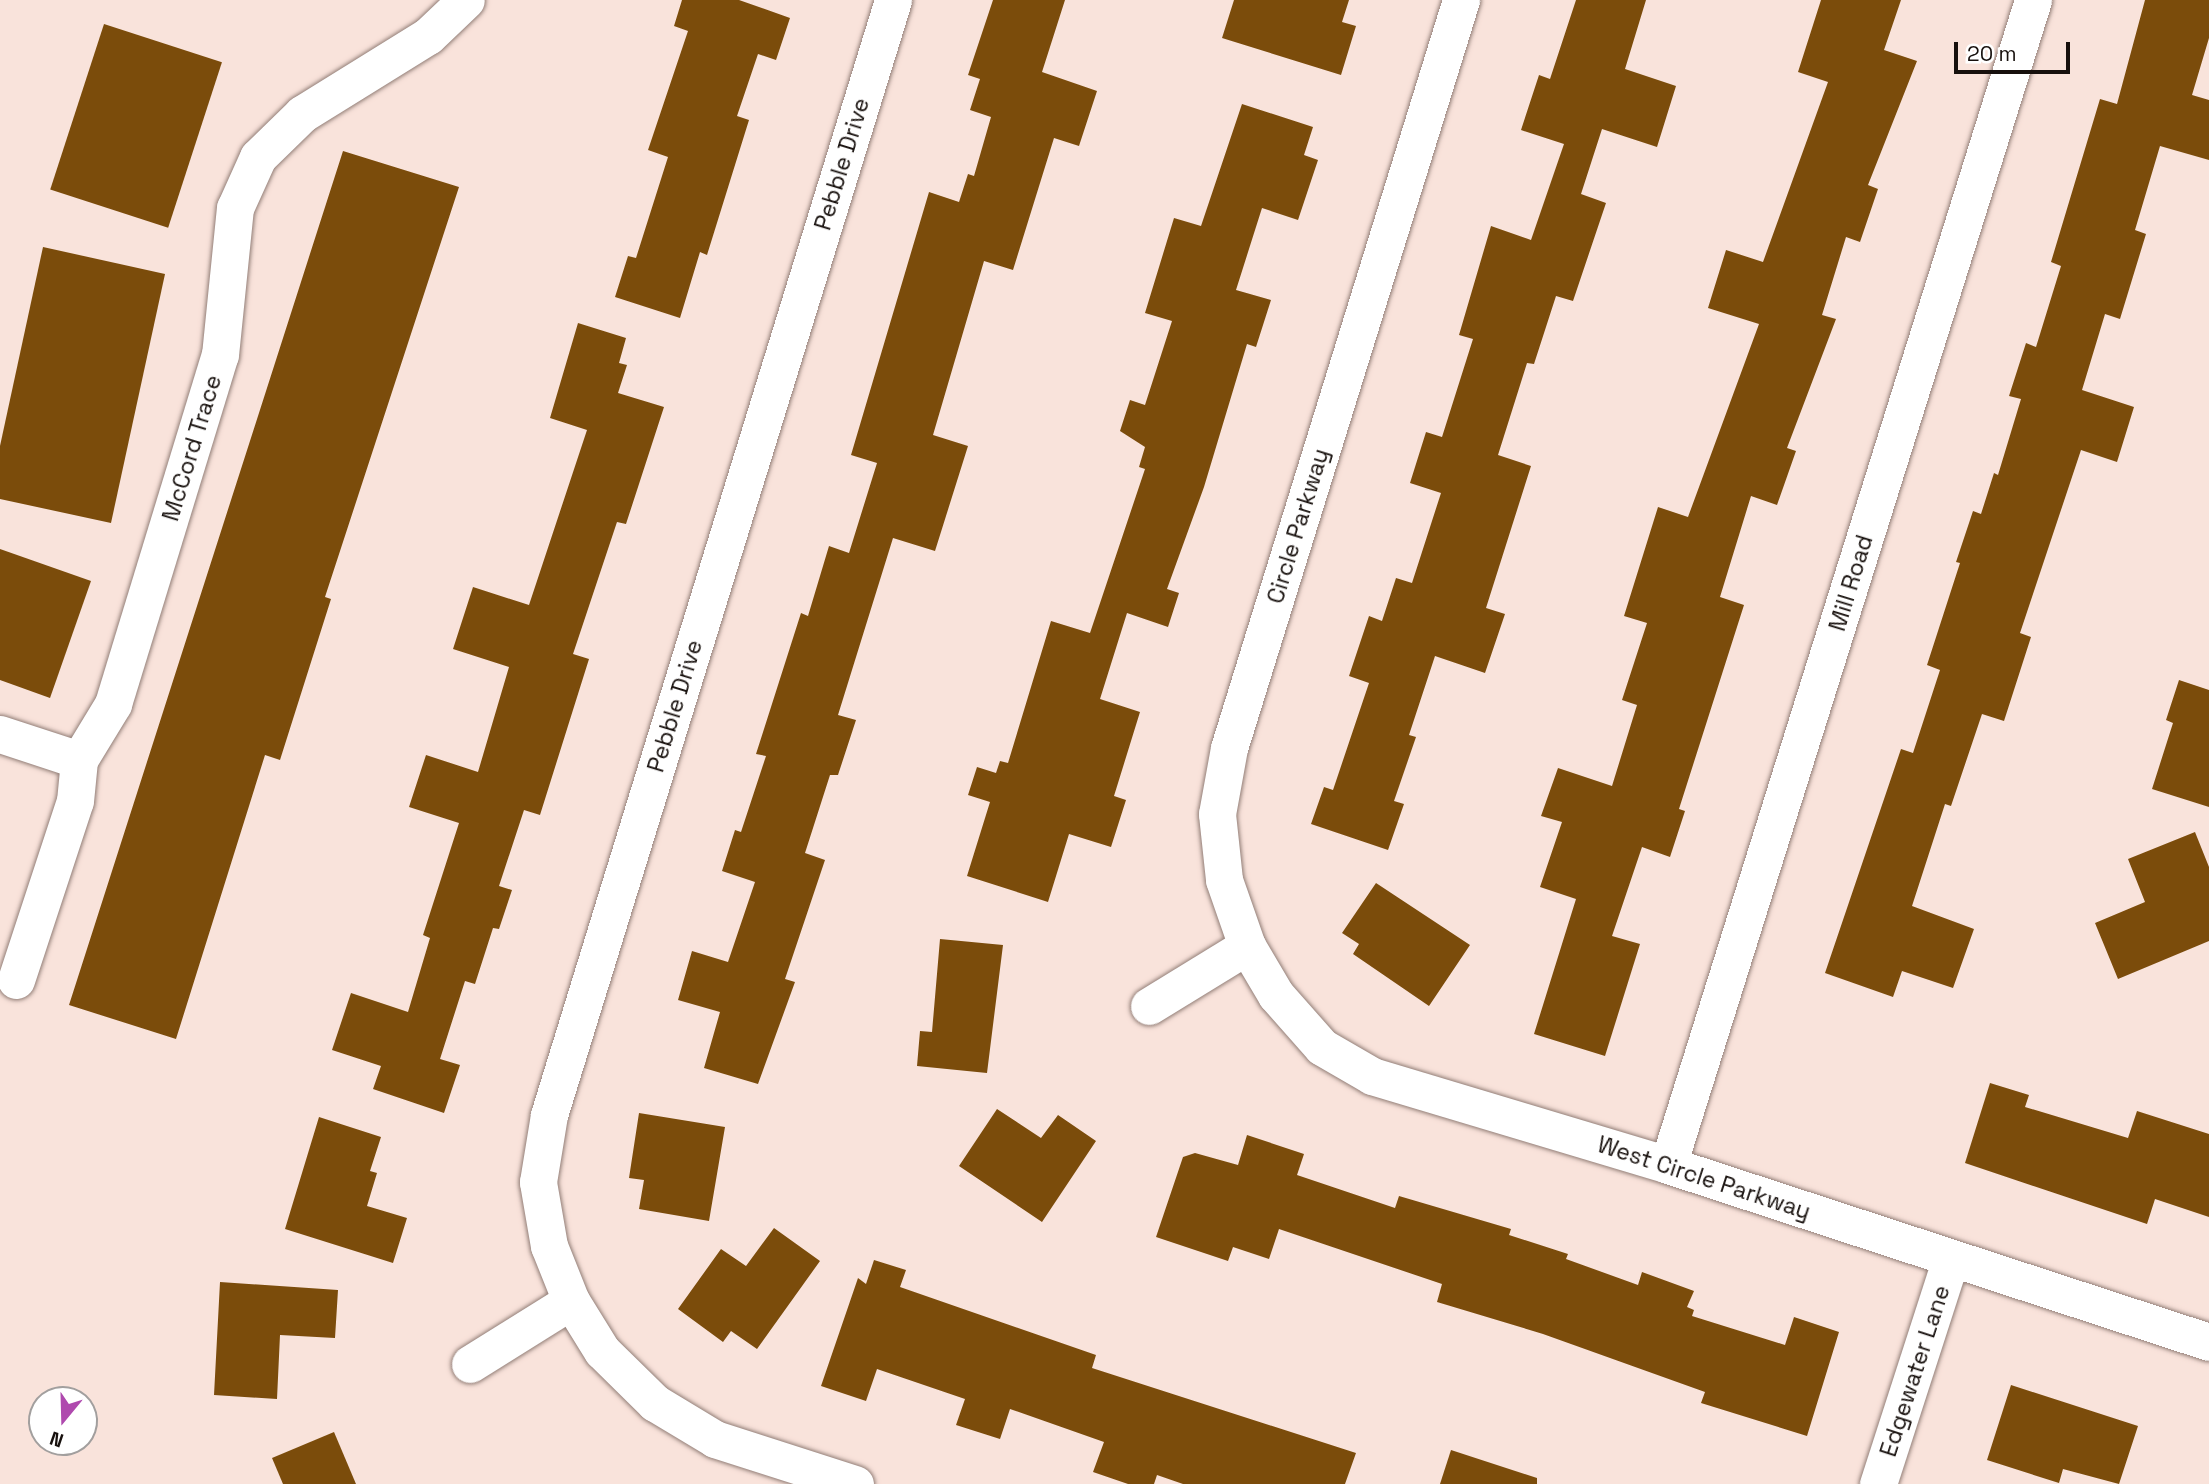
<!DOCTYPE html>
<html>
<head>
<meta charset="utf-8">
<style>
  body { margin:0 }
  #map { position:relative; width:2209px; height:1484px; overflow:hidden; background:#f9e3db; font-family:"Space Grotesk",sans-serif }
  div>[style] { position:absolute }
  .building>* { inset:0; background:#7b4c0b; transform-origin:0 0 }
  .roads { filter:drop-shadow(0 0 2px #927e77) drop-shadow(0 0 2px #927e77) }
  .minor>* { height:37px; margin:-18.5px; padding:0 18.5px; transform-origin:18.5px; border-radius:18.5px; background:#fff }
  span { translate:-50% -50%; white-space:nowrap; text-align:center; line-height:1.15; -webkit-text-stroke:7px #fff; paint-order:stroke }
  .street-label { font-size:23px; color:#17100d }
  .north { position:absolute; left:28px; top:1386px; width:70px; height:70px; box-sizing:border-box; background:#fff; border:2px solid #a29f9e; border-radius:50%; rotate:199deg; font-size:19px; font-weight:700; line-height:28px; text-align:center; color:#17100d }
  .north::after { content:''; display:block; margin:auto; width:24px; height:32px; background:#af49ae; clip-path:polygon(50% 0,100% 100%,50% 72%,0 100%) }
  .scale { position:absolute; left:1954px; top:42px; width:116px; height:32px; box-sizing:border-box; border:4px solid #17100d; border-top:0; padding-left:9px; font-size:21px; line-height:24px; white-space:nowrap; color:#17100d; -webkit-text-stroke:5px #fff; paint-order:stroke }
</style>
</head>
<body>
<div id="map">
  <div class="building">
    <div style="clip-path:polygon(682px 0,739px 0,790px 18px,776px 60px,758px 54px,737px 116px,749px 120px,707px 255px,700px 252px,680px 318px,615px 297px,628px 256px,636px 258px,668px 157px,648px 150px,688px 31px,674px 26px)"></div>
    <div style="clip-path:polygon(993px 0,1065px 0,1042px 72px,1097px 91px,1079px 146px,1054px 138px,1013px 270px,984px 261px,933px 435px,968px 446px,935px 551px,893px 538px,838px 715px,856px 720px,838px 775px,830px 775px,805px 853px,825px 860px,785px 979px,795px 982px,758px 1084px,704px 1068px,720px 1012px,678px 1000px,692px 951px,728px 962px,755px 882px,722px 871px,735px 830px,741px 832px,766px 756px,756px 754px,801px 613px,808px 616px,829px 546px,849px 553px,877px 463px,851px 455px,929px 192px,959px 202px,968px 174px,974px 176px,991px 117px,970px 110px,980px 79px,968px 75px)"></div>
    <div style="clip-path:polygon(1234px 0,1349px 0,1342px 22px,1356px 26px,1341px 75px,1222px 38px)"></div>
    <div style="clip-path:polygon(1576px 0,1646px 0,1625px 69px,1676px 86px,1657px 147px,1602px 129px,1581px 194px,1606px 203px,1573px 301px,1556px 296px,1534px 364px,1527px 363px,1498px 455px,1531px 466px,1486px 608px,1505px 614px,1485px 673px,1435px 656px,1409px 735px,1416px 737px,1394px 801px,1404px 804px,1388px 850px,1311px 824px,1324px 787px,1333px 790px,1369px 683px,1349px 676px,1369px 616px,1382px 621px,1396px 578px,1412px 583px,1441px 493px,1410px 483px,1426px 432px,1442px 437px,1473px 339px,1459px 335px,1491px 226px,1531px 240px,1564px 144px,1521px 130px,1539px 75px,1550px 79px)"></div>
    <div style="clip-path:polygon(1821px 0,1901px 0,1884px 50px,1917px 61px,1868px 185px,1878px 189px,1860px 242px,1846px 237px,1822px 315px,1836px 319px,1787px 448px,1796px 451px,1777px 505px,1751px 496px,1720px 597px,1744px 605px,1679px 809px,1685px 811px,1670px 857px,1642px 847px,1612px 936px,1640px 944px,1605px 1056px,1534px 1034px,1576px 899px,1540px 887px,1562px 822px,1541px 816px,1558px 768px,1612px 786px,1637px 705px,1622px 700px,1647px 623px,1624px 616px,1658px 507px,1688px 517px,1759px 324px,1708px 308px,1726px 250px,1763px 262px,1828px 82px,1798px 72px)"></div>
    <div style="clip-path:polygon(2145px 0,2209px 0,2209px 38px,2192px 95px,2209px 100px,2209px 160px,2160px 146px,2135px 230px,2146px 234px,2120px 319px,2105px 314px,2082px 390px,2134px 407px,2117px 462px,2081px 450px,2020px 633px,2031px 637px,2004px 721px,1982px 714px,1951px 806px,1945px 804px,1912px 906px,1974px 929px,1953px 988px,1902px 971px,1893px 997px,1825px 973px,1901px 749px,1913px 753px,1940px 670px,1927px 665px,1960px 563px,1956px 562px,1973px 511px,1981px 514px,1994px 473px,1998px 475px,2021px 399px,2009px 396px,2026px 343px,2036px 347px,2061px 266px,2051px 262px,2100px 99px,2117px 104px)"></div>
    <div style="left:104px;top:24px;width:124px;height:174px;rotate:18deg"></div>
    <div style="clip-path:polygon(1242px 104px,1313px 127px,1304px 155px,1318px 160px,1298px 220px,1262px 208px,1236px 290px,1271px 300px,1256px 347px,1247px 344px,1204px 487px,1167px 589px,1179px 593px,1168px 627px,1127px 613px,1100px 699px,1140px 712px,1114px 796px,1126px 800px,1111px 847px,1069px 834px,1048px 902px,967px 876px,990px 802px,968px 795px,977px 767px,996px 773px,1000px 761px,1008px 763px,1051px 621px,1090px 633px,1145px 469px,1139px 467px,1145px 447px,1120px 431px,1130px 400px,1145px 405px,1172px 321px,1145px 313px,1174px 218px,1201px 226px)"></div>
    <div style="clip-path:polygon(343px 151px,459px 187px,325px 597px,331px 599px,280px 760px,265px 755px,176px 1039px,69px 1005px)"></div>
    <div style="clip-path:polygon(43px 247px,165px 274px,111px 523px,0 499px,0 446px)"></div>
    <div style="clip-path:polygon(578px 323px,626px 338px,619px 363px,627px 365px,618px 393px,664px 407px,626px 524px,617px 522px,573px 654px,589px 659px,540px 815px,524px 810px,499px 886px,512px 890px,499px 929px,493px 928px,475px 984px,465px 981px,440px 1059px,460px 1065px,444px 1113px,373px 1089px,381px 1066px,332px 1050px,351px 993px,408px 1012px,430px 938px,423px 935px,459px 823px,409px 807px,426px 755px,478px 772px,509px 667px,453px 649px,473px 587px,529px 605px,587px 430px,550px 418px)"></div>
    <div style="clip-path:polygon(0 549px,91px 581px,50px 698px,0 680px)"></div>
    <div style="clip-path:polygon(2179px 680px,2209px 690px,2209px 807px,2152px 789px,2173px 723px,2166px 720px)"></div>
    <div style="clip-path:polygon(2195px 832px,2209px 867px,2209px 941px,2118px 979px,2095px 923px,2145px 902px,2128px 859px)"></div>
    <div style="clip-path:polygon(1376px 883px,1470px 945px,1429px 1006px,1353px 954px,1359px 944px,1342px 933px)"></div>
    <div style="clip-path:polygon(940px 939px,1003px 945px,987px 1073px,917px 1066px,920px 1031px,932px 1032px)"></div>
    <div style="clip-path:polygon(1990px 1083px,2029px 1095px,2025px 1107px,2128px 1138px,2137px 1111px,2209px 1134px,2209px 1217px,2155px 1199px,2147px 1224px,1965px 1163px)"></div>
    <div style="clip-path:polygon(997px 1109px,1041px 1138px,1058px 1115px,1096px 1141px,1042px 1222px,959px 1166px)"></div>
    <div style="clip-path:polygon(639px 1113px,725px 1127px,709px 1221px,639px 1209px,644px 1180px,629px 1178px)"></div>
    <div style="clip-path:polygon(319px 1117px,381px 1137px,370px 1171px,377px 1173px,367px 1206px,407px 1218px,393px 1263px,285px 1229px)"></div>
    <div style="clip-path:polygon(1247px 1135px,1304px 1154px,1297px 1175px,1395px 1208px,1399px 1196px,1511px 1229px,1509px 1235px,1568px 1254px,1566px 1259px,1638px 1285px,1642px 1272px,1694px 1291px,1687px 1307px,1694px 1310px,1692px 1316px,1785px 1345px,1794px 1317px,1839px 1332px,1807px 1436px,1701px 1403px,1705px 1392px,1543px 1334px,1437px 1302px,1442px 1284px,1279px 1229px,1269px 1259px,1233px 1247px,1228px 1261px,1156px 1237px,1183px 1157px,1195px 1153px,1238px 1165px)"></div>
    <div style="clip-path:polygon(774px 1228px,820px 1261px,757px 1349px,731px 1331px,723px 1342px,678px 1309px,721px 1249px,746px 1266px)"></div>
    <div style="clip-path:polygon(874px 1260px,906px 1270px,900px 1287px,1096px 1355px,1092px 1368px,1356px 1453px,1345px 1484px,1183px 1484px,1157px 1475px,1154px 1484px,1128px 1484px,1093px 1472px,1104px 1442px,1010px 1409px,1000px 1439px,956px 1425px,965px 1399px,877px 1369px,866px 1401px,821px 1386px,858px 1278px,866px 1284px)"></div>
    <div style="clip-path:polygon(220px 1282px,338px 1290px,335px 1338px,280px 1335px,277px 1399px,214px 1395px)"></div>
    <div style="clip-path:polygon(2011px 1385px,2138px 1426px,2119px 1484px,2063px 1469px,2059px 1483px,1987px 1460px)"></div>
    <div style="clip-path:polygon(334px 1432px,356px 1484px,283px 1484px,272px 1458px)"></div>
    <div style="clip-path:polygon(1451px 1450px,1537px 1478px,1537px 1484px,1440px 1484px)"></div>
  </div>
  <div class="roads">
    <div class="minor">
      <div style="left:1461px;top:0;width:783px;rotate:107.23deg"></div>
      <div style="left:1229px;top:748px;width:67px;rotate:100.3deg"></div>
      <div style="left:1217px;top:814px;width:66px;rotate:83.9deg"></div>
      <div style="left:1224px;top:880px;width:70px;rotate:70.8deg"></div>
      <div style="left:1247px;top:946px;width:57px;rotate:59.4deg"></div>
      <div style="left:1276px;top:995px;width:69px;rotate:48.5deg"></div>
      <div style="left:1322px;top:1047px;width:58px;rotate:30.1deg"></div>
      <div style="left:1372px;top:1076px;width:309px;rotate:16.7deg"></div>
      <div style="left:1668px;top:1165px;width:569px;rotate:18.12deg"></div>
      <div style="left:0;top:734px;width:83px;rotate:18.2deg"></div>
      <div style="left:16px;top:980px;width:188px;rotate:-71.8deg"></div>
      <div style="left:75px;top:801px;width:41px;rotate:-84.4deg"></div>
      <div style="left:79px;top:760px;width:66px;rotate:-58.7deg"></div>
      <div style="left:113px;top:704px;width:365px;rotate:-73deg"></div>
      <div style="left:220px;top:355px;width:148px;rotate:-84.2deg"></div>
      <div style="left:235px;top:208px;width:56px;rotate:-65.7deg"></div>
      <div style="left:258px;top:157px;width:62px;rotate:-44.3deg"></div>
      <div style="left:302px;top:114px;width:148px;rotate:-31.8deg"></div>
      <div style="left:428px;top:36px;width:52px;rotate:-43.5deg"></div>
      <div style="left:1149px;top:1006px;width:115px;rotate:-31.5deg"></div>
      <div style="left:1668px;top:1165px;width:1221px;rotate:-72.6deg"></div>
      <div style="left:470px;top:1364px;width:119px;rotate:-32deg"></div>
      <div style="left:855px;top:1484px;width:147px;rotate:-162.2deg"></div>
      <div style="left:715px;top:1439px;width:70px;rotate:-149deg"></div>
      <div style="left:655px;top:1403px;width:74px;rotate:-135.5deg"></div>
      <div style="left:602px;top:1351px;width:59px;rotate:-121.8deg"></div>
      <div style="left:571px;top:1301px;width:59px;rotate:-111.8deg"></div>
      <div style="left:549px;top:1246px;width:65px;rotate:-99.8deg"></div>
      <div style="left:538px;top:1182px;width:68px;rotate:-80.7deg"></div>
      <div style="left:549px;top:1115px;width:1167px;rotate:-72.85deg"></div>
      <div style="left:1878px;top:1484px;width:237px;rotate:-72.1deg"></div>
    </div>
  </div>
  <div class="street-label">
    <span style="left:842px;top:164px;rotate:-73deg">Pebble Drive</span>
    <span style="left:192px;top:448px;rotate:-73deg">McCord Trace</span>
    <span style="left:1298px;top:526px;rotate:-73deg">Circle Parkway</span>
    <span style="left:1851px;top:583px;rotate:-73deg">Mill Road</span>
    <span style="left:675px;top:706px;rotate:-73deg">Pebble Drive</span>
    <span style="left:1704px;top:1178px;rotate:18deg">West Circle Parkway</span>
    <span style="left:1915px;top:1371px;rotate:-72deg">Edgewater Lane</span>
  </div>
  <div class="north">N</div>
  <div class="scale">20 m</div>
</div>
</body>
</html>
